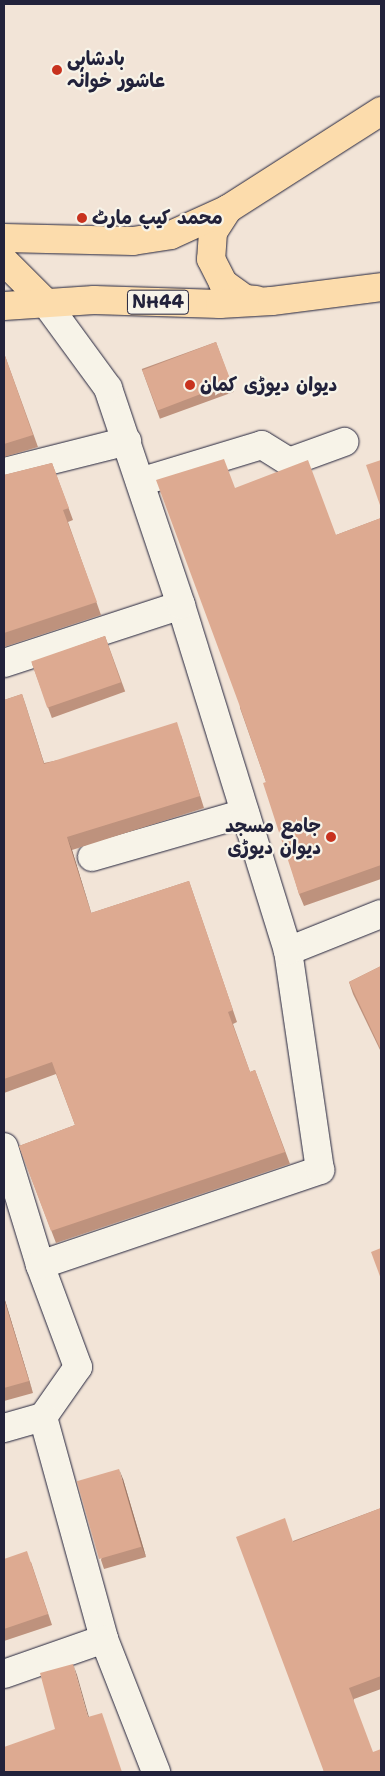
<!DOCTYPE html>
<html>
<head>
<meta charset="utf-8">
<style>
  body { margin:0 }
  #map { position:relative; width:385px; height:1776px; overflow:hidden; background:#f2e4d7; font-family:"Shantell Sans","Playpen Sans Arabic",sans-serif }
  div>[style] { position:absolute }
  .roads { filter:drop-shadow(0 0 1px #22223b) drop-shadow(0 0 1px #22223b) }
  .minor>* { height:28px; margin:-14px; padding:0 14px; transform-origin:14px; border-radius:14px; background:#f7f3e8 }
  .highway>* { height:28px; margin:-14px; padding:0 14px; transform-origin:14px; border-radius:14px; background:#fcdcac }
  .wall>* { inset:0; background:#be927d; transform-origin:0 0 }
  .shaded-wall>* { inset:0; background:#9b7766 }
  .building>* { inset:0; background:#ddaa91; transform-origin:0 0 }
  .dots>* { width:14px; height:14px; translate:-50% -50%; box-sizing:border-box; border:2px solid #f7f3e8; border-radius:50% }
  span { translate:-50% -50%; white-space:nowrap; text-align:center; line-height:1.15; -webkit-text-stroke:4.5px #f7f3e8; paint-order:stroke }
  .shield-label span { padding:1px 4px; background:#f7f3e8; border:1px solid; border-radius:4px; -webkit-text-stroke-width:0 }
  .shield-label { font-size:18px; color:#22223b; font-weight:700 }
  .poi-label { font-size:19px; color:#22223b; font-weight:700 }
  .left { translate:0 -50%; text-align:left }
  .right { translate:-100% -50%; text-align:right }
  .frame { position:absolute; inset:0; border:5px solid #22223b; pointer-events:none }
</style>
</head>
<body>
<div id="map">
  <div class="roads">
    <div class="minor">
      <div style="left:4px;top:472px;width:127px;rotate:-14.1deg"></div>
      <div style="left:140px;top:482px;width:127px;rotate:-16.9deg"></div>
      <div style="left:262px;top:445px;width:32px;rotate:32deg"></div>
      <div style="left:289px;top:462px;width:59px;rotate:-20deg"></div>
      <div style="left:4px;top:663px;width:186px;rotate:-18.1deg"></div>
      <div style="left:92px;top:857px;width:159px;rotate:-16deg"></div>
      <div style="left:288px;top:951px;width:100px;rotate:-21.7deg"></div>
      <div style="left:4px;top:1147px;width:123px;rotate:73deg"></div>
      <div style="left:40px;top:1265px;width:109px;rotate:69.6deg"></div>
      <div style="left:78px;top:1367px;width:61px;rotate:125deg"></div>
      <div style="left:43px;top:1417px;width:230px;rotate:74.6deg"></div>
      <div style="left:104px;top:1639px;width:143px;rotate:68.6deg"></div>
      <div style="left:40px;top:1265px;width:296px;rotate:-18.7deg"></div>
      <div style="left:320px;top:1170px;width:221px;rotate:-98.3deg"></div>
      <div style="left:288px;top:951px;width:362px;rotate:-107.2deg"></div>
      <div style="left:181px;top:605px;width:229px;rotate:-108.6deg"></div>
      <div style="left:108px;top:388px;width:107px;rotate:-126.2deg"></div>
      <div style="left:4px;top:1428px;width:41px;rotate:-15.8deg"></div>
      <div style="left:4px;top:1674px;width:106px;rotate:-19.3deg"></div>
    </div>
    <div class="highway">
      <div style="left:228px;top:209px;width:27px;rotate:123deg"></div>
      <div style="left:213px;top:232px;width:27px;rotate:94deg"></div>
      <div style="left:211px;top:259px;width:27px;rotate:63deg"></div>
      <div style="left:223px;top:283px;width:27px;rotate:36deg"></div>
      <div style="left:245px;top:299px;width:11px;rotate:5deg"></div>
      <div style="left:4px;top:238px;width:129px;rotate:1.3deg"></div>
      <div style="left:133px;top:241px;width:38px;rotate:-9deg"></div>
      <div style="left:171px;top:235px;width:63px;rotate:-24.5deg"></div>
      <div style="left:228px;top:209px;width:182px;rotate:-32.6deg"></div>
      <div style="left:4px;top:261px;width:58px;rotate:45deg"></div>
      <div style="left:4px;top:306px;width:90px;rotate:-3.8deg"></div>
      <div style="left:94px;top:300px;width:126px;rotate:1.8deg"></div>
      <div style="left:220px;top:304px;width:52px;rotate:-3.3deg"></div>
      <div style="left:272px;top:301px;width:110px;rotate:-7.3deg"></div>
    </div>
  </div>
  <div class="wall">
    <div style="left:216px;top:342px;width:53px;height:79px;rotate:70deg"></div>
    <div style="clip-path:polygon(4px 353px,38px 447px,4px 457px)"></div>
    <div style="clip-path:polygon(52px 463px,73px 520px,68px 522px,101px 615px,4px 647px,4px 475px)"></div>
    <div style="clip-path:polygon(235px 488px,336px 535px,381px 518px,381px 879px,304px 906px,299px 894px,266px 782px,240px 708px)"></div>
    <div style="left:105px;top:636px;width:59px;height:78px;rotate:70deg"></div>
    <div style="clip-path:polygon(22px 694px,44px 763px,181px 735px,204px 808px,72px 850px,91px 913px,189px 881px,237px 1022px,233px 1024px,250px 1072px,255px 1070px,290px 1164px,56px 1243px,19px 1146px,75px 1125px,56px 1074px,4px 1093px,4px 700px)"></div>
    <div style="clip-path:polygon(381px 966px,381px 1052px,353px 994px,349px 982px)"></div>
    <div style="clip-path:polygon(4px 1297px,33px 1393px,4px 1401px)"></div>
    <div style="clip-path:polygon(123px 1479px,146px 1557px,104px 1569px,101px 1560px)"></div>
    <div style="clip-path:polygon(381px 1508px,381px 1689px,354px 1699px,324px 1772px,293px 1541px)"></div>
    <div style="clip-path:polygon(4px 1559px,31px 1562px,52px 1625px,4px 1641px)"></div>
  </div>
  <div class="shaded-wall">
    <div style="clip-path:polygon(22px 694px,26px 706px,48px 776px,44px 764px)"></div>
    <div style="clip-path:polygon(67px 837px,72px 850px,95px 925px,91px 913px)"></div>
    <div style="clip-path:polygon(4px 1297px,33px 1393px,29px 1381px,4px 1299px)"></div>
    <div style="clip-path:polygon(119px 1469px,123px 1479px,146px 1557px,142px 1547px)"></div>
    <div style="clip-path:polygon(73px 1664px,77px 1675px,92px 1728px,88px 1717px)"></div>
  </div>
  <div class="building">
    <div style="left:216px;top:342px;width:43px;height:79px;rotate:69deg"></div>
    <div style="clip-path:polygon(4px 353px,33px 435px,4px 444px)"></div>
    <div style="clip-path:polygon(224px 459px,235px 488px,308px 460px,336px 535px,381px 518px,381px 865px,299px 894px,263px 783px,266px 782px,239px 704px,156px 480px)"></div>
    <div style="clip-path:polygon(381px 460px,381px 508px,366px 465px)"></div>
    <div style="clip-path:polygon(52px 463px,69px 508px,63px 510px,97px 602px,4px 633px,4px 475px)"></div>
    <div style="left:105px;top:636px;width:49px;height:78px;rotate:71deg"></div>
    <div style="clip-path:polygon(22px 694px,44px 764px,177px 722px,200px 796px,67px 837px,91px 913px,189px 881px,233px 1010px,228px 1012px,250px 1072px,255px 1070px,285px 1152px,51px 1231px,19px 1146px,75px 1125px,52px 1062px,4px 1079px,4px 700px)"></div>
    <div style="clip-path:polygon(381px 966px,381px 1050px,349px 982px)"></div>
    <div style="clip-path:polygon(381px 1248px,381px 1279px,371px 1252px)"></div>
    <div style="clip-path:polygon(4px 1299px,29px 1381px,4px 1388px)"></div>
    <div style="left:119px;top:1469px;width:81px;height:44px;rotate:74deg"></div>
    <div style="clip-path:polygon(381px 1508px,381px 1676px,349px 1688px,373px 1752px,381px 1749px,381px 1772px,324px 1772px,236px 1537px,285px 1518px,293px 1542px)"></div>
    <div style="clip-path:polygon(27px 1551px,48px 1614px,4px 1629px,4px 1559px)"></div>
    <div style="clip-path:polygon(73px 1664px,88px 1717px,102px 1713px,122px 1772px,4px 1772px,4px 1747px,55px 1729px,40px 1673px)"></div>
  </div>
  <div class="dots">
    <div style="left:57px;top:70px;background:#c8321e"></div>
    <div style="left:82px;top:218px;background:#c8321e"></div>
    <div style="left:190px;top:385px;background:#c8321e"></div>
    <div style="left:331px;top:837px;background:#c8321e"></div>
  </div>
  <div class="shield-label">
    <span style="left:158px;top:302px">NH44</span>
  </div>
  <div class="poi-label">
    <span class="left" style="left:67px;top:70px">بادشاہی<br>عاشور خوانہ</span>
    <span class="left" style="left:92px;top:218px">محمد کیپ مارٹ</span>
    <span class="left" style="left:200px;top:385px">دیوان دیوڑی کمان</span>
    <span class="right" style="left:321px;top:837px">جامع مسجد<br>دیوان دیوڑی</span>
  </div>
  <div class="frame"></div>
</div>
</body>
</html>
